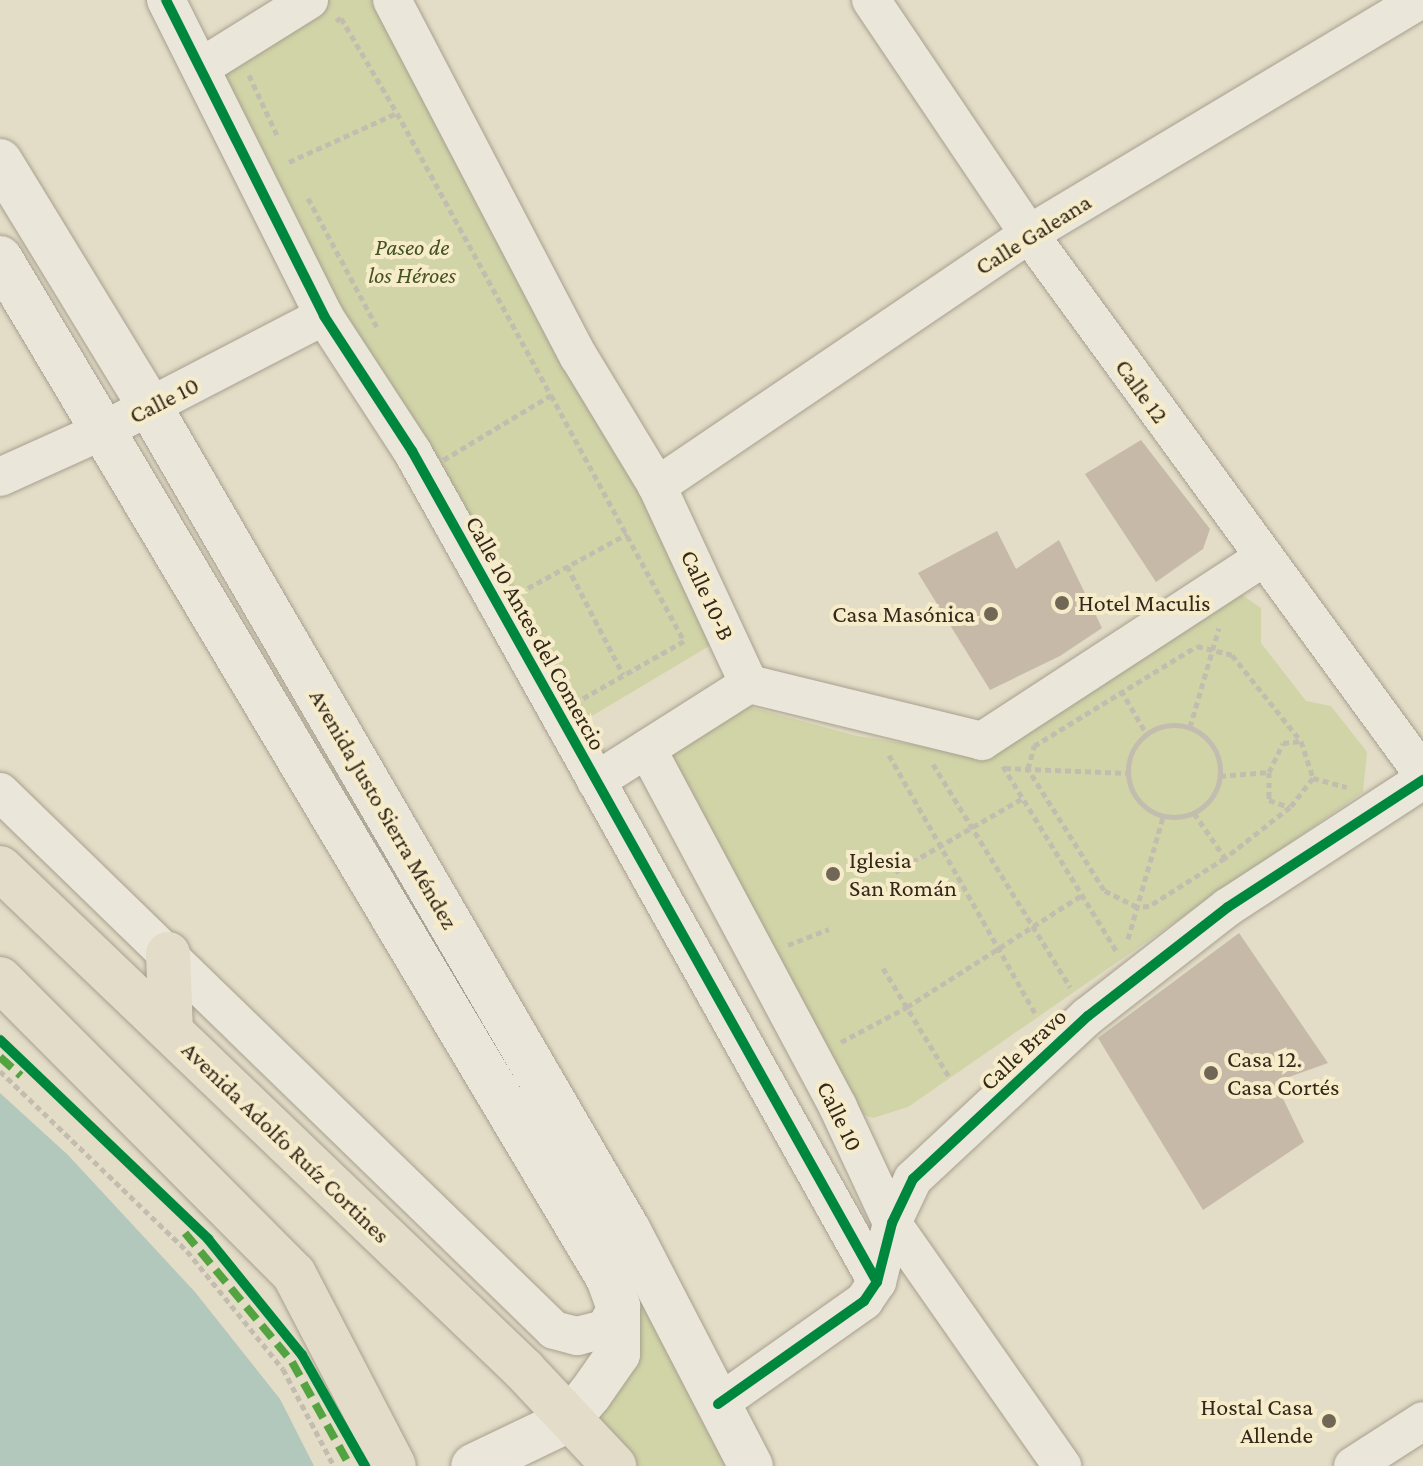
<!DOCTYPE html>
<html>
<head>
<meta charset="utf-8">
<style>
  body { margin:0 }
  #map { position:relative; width:1423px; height:1466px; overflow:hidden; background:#e3dcc6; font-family:"Crimson Pro",serif }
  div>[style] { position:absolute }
  .green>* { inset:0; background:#d1d4a7 }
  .water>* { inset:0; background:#b3c8bc }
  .building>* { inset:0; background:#c6b9a7 }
  .path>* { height:5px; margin-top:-2.5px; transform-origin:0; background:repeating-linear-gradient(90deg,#c3bdb0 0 6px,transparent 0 10px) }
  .path>.ring { margin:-2.5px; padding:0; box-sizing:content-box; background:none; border:5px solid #c3bdb0; border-radius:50% }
  .roads { filter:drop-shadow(0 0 2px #a7a090) drop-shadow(0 0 2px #a7a090) }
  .street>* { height:38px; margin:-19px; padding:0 19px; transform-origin:19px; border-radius:19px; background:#eae6d9 }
  .secondary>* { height:44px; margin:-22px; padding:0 22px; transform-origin:22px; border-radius:22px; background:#eae6d9 }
  .primary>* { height:44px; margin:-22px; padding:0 22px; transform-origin:22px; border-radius:22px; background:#e2dcc9 }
  .quiet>* { height:8px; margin-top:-4px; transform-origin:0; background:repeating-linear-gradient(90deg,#53a340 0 16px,transparent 0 24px) }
  .cycleway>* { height:10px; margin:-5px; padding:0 5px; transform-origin:5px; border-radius:5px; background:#00873e }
  .dots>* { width:22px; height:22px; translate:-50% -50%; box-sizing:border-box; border:4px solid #f6ecca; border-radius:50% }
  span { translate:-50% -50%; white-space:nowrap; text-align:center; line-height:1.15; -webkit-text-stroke:8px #f6ecca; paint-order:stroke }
  .street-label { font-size:24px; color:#34281a }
  .park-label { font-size:24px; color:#43521f; font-style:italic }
  .poi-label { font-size:24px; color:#34281a }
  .left { translate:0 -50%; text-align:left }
  .right { translate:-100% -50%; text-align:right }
</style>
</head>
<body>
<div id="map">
  <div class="green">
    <div style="clip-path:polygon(309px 0,392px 0,726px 636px,570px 729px,203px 66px)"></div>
    <div style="clip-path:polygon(1229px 586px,1261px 608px,1261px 643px,1306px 701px,1331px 706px,1367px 752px,1363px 792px,908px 1107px,873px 1118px,839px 1106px,665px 784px,665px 737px,724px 700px,857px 736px,983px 755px)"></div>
    <div style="clip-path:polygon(630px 1283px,701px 1401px,735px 1466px,614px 1466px,567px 1421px)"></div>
  </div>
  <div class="water">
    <div style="clip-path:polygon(0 1093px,68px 1155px,195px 1292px,280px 1399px,314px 1466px,0 1466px)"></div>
  </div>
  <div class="building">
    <div style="clip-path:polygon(1141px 440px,1210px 529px,1203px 549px,1156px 582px,1085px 474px)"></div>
    <div style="clip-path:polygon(997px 531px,1016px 569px,1059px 540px,1102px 628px,1060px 656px,990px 690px,918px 573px)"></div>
    <div style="clip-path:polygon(1239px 933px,1328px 1063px,1275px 1082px,1304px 1142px,1203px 1210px,1098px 1038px)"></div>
  </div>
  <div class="path">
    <div style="left:336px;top:21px;width:6px;rotate:-31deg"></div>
    <div style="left:341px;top:18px;width:110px;rotate:59.5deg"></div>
    <div style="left:397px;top:113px;width:321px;rotate:61.4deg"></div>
    <div style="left:249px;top:75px;width:66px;rotate:65deg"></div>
    <div style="left:289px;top:162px;width:119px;rotate:-24.4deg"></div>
    <div style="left:308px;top:198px;width:146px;rotate:61.9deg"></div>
    <div style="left:551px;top:395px;width:280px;rotate:61.6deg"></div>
    <div style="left:684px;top:641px;width:133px;rotate:150.4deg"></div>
    <div style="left:568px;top:707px;width:276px;rotate:-118.8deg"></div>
    <div style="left:435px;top:465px;width:135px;rotate:-31.1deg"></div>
    <div style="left:567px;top:566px;width:122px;rotate:62.6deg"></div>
    <div style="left:528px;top:588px;width:113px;rotate:-28.6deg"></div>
    <div style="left:1197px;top:646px;width:36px;rotate:14deg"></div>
    <div style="left:1232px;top:655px;width:110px;rotate:51.3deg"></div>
    <div style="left:1301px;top:741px;width:39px;rotate:72deg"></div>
    <div style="left:1313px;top:778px;width:37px;rotate:128deg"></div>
    <div style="left:1290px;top:807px;width:83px;rotate:141.9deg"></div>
    <div style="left:1225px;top:858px;width:90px;rotate:147.7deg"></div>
    <div style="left:1149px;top:906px;width:12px;rotate:175deg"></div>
    <div style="left:1137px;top:907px;width:37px;rotate:-153deg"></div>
    <div style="left:1104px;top:890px;width:143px;rotate:-122.1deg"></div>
    <div style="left:1028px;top:769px;width:24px;rotate:-75deg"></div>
    <div style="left:1034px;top:746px;width:191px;rotate:-31.5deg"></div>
    <div style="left:1121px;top:690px;width:50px;rotate:59.8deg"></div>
    <div class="ring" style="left:1128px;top:725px;width:87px;height:87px"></div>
    <div style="left:1190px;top:727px;width:103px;rotate:-73.7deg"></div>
    <div style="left:889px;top:755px;width:299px;rotate:60.5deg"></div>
    <div style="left:933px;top:764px;width:262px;rotate:58.4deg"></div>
    <div style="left:1003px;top:766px;width:218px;rotate:58.5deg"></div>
    <div style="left:1005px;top:768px;width:123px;rotate:2.3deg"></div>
    <div style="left:1269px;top:772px;width:32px;rotate:-64deg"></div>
    <div style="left:1283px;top:743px;width:18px;rotate:-6deg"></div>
    <div style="left:1220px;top:776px;width:49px;rotate:-4.7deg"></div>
    <div style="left:1269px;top:772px;width:28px;rotate:90deg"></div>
    <div style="left:1269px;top:800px;width:21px;rotate:19deg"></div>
    <div style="left:1313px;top:778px;width:35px;rotate:15deg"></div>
    <div style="left:1194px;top:813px;width:55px;rotate:55.4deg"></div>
    <div style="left:895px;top:872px;width:148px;rotate:-30deg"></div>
    <div style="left:1128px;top:939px;width:127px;rotate:-74deg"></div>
    <div style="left:788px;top:945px;width:44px;rotate:-21.3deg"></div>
    <div style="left:883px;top:968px;width:129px;rotate:58.7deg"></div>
    <div style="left:841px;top:1042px;width:75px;rotate:-27.9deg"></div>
    <div style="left:907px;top:1007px;width:208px;rotate:-32.6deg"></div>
    <div style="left:0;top:1071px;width:260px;rotate:43.9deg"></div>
    <div style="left:187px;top:1251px;width:152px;rotate:50.9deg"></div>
    <div style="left:283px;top:1369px;width:110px;rotate:62.3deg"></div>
  </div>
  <div class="roads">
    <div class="street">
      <div style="left:166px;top:0;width:353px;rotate:63.4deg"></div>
      <div style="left:324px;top:316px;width:161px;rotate:56.9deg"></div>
      <div style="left:412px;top:451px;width:952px;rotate:60.77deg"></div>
      <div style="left:392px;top:0;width:403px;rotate:62.4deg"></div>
      <div style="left:579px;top:357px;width:151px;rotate:58.8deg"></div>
      <div style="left:657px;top:486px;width:218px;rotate:65.1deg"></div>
      <div style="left:871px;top:0;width:282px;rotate:56deg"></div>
      <div style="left:1029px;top:234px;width:668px;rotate:53.88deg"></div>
      <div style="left:203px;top:66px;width:125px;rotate:-31.9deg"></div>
      <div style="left:0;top:477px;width:114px;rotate:-24.3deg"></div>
      <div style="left:104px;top:430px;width:248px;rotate:-27.4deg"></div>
      <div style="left:657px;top:486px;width:449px;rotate:-34.1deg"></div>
      <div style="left:1029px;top:234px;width:456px;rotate:-30.9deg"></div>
      <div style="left:749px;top:684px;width:240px;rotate:13.7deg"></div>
      <div style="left:982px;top:741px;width:335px;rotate:-33.1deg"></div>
      <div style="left:647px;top:749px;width:406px;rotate:61.9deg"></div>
      <div style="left:838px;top:1107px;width:128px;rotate:65deg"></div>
      <div style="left:892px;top:1223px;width:297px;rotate:55deg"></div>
      <div style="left:596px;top:781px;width:181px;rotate:-32.4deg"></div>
      <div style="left:0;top:792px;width:772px;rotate:44.16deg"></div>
      <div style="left:554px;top:1330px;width:24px;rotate:15deg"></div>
      <div style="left:577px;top:1336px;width:29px;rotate:-14deg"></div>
      <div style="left:605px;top:1329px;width:26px;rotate:-61deg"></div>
      <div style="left:718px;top:1404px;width:179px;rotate:-35.2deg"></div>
      <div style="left:864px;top:1301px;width:23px;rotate:-56deg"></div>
      <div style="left:877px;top:1282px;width:61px;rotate:-75.7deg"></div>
      <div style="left:892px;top:1223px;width:49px;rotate:-64.5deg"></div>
      <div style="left:913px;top:1179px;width:239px;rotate:-43deg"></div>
      <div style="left:1088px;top:1016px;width:177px;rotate:-37.9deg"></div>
      <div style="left:1228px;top:907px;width:233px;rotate:-33.1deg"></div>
      <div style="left:1353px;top:1466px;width:83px;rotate:-32.7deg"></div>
    </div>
    <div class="secondary">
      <div style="left:0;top:161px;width:288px;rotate:58.6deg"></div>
      <div style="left:150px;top:407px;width:953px;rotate:59.83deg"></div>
      <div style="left:629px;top:1231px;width:265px;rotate:62.6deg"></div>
      <div style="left:0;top:258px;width:1187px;rotate:59.2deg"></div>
      <div style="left:608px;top:1278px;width:30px;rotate:70deg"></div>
      <div style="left:618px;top:1306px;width:48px;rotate:90deg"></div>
      <div style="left:618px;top:1354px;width:49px;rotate:125deg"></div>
      <div style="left:590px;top:1394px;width:35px;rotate:130deg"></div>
      <div style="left:567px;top:1421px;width:104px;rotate:154.4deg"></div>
    </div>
    <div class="primary">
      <div style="left:0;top:868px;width:726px;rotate:43.77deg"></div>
      <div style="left:524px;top:1370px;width:132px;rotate:46.8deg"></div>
      <div style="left:168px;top:954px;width:77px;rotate:87.8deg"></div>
      <div style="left:0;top:979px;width:416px;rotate:45.1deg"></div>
      <div style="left:294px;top:1274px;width:216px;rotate:62.5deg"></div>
    </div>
  </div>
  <div class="quiet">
    <div style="left:0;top:1057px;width:28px;rotate:42deg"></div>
    <div style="left:185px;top:1233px;width:168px;rotate:50.3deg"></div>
    <div style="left:292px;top:1362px;width:119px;rotate:60.9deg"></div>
  </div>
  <div class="cycleway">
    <div style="left:166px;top:0;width:353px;rotate:63.4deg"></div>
    <div style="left:324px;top:316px;width:161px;rotate:56.9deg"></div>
    <div style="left:412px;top:451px;width:952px;rotate:60.77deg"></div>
    <div style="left:0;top:1040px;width:288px;rotate:43.7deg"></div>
    <div style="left:208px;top:1239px;width:149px;rotate:51deg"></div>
    <div style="left:302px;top:1355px;width:128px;rotate:60.4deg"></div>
    <div style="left:718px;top:1404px;width:179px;rotate:-35.2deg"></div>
    <div style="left:864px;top:1301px;width:23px;rotate:-56deg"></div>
    <div style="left:877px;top:1282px;width:61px;rotate:-75.7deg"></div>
    <div style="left:892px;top:1223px;width:49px;rotate:-64.5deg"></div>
    <div style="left:913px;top:1179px;width:239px;rotate:-43deg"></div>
    <div style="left:1088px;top:1016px;width:177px;rotate:-37.9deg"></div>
    <div style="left:1228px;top:907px;width:233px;rotate:-33.1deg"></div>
  </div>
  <div class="dots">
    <div style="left:1062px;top:603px;background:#716756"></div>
    <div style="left:991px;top:614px;background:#716756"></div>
    <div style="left:833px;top:874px;background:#716756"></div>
    <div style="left:1211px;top:1073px;background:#716756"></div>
    <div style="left:1329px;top:1421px;background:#716756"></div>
  </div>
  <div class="street-label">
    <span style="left:1033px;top:234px;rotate:-32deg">Calle Galeana</span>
    <span style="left:1142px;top:391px;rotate:54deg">Calle 12</span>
    <span style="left:164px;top:400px;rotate:-27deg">Calle 10</span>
    <span style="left:708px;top:595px;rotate:65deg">Calle 10-B</span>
    <span style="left:536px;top:633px;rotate:61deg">Calle 10 Antes del Comercio</span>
    <span style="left:384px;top:809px;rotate:60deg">Avenida Justo Sierra Méndez</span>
    <span style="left:1023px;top:1049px;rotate:-43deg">Calle Bravo</span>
    <span style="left:840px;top:1116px;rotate:64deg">Calle 10</span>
    <span style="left:286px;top:1142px;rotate:44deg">Avenida Adolfo Ruíz Cortines</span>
  </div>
  <div class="park-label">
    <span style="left:412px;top:261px">Paseo de<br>los Héroes</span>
  </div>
  <div class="poi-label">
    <span class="left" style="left:1078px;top:603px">Hotel Maculis</span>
    <span class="right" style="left:975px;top:614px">Casa Masónica</span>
    <span class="left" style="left:849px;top:874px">Iglesia<br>San Román</span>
    <span class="left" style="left:1227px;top:1073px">Casa 12.<br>Casa Cortés</span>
    <span class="right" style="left:1313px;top:1421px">Hostal Casa<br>Allende</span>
  </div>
</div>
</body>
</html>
